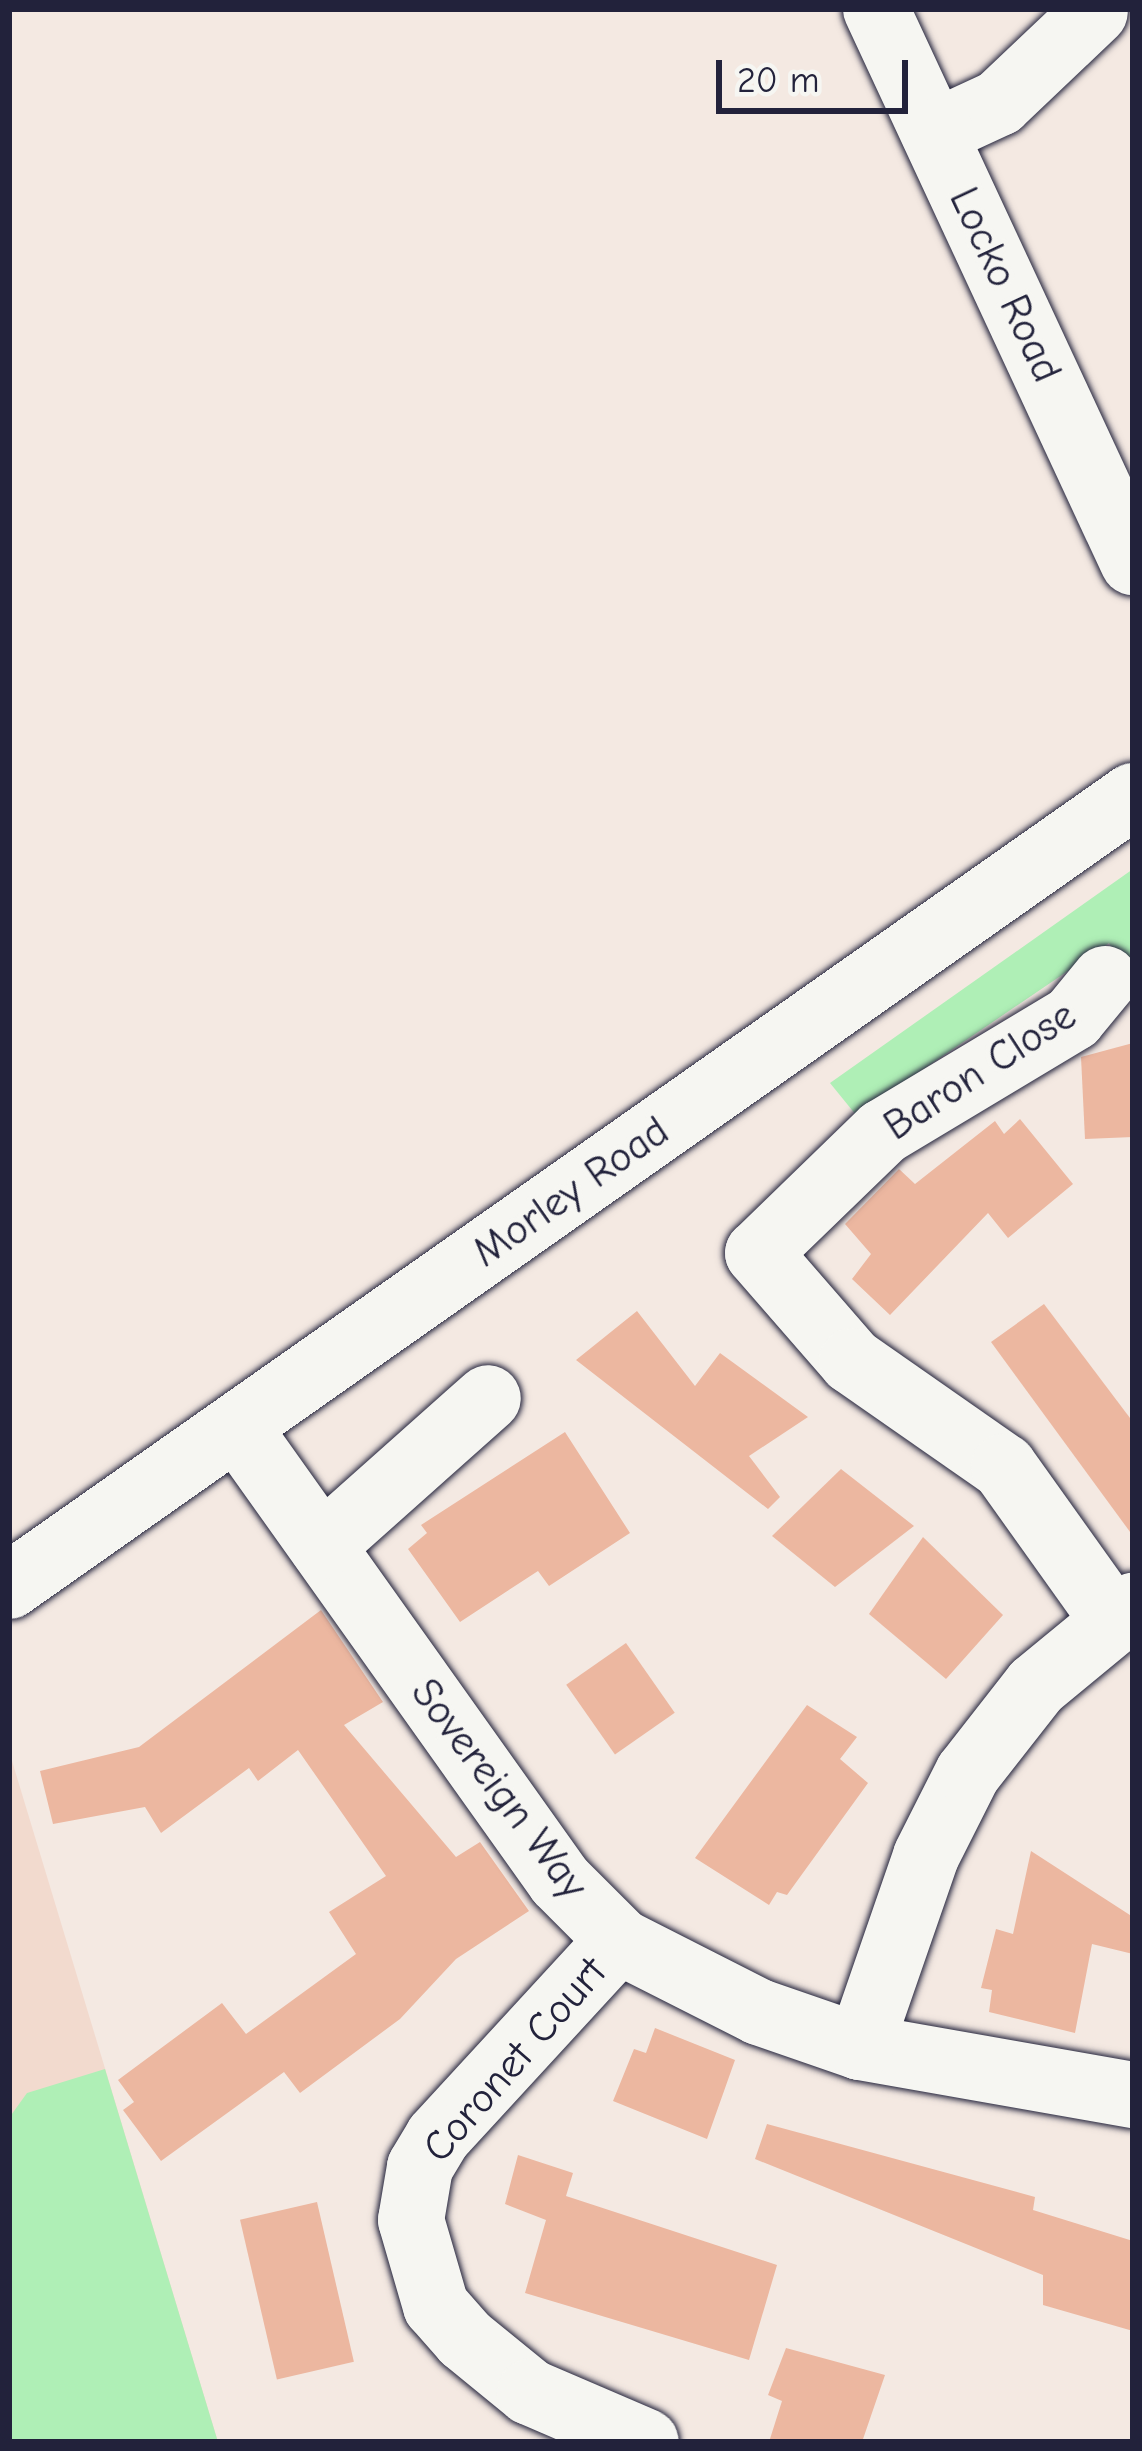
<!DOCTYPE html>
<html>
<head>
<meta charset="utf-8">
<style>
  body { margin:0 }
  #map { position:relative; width:1142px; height:2451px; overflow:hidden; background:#f4e9e2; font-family:"Comic Neue",sans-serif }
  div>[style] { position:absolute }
  .built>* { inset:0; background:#f2dace }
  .green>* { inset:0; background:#afefb6 }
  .building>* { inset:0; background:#ecb7a0; transform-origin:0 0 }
  .roads { filter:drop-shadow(0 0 3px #22223b) drop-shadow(0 0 3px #22223b) }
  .minor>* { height:66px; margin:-33px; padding:0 33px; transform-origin:33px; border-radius:33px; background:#f6f6f2 }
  span { translate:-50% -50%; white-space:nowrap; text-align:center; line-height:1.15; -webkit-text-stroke:10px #f6f6f2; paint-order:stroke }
  .street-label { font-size:42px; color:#22223b }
  .frame { position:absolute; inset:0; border:12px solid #22223b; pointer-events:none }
  .scale { position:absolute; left:716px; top:60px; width:192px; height:54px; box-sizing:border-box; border:6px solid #22223b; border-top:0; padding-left:15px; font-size:36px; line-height:42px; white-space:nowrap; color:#22223b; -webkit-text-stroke:9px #f6f6f2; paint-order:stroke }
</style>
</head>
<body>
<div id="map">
  <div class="built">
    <div style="clip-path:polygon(9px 1751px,218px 2442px,9px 2442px)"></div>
  </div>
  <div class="green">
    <div style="clip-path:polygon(1133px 869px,1133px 993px,1109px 943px,856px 1115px,830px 1083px)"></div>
    <div style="clip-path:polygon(105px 2069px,218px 2442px,9px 2442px,9px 2118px,27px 2093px)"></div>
  </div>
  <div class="building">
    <div style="clip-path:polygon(1133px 1043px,1133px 1137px,1085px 1139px,1081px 1057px)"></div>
    <div style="clip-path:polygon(1020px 1119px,1073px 1184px,1008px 1238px,988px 1213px,890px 1315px,852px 1279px,871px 1254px,845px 1224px,899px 1169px,915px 1184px,995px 1121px,1004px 1134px)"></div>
    <div style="clip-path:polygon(1044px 1304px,1133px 1422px,1133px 1536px,991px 1342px)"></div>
    <div style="clip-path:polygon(637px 1311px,695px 1386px,720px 1353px,808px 1417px,749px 1456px,780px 1497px,768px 1509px,576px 1360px)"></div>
    <div style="clip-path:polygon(565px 1432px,630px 1533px,549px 1586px,538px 1571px,460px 1622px,408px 1549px,427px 1533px,421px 1525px)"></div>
    <div style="clip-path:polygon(841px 1469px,914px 1526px,835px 1587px,772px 1536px)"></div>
    <div style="clip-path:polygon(923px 1537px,1003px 1615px,946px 1679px,869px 1614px)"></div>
    <div style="clip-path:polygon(321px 1610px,383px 1702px,344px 1725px,456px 1857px,480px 1842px,529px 1911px,456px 1959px,400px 2019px,300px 2093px,284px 2072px,161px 2161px,123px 2110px,134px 2102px,118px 2080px,222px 2003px,246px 2034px,356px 1954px,329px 1912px,386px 1876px,298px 1750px,258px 1781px,249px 1768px,161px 1833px,145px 1807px,53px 1824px,40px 1771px,139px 1747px)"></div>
    <div style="left:626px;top:1643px;width:85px;height:73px;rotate:55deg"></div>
    <div style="clip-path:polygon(807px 1705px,857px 1737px,840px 1759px,868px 1783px,787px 1895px,777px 1892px,769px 1905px,695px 1858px)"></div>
    <div style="clip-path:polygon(1031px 1851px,1133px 1917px,1133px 1954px,1092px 1944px,1075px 2033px,989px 2012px,992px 1990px,981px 1988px,996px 1929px,1013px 1934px)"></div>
    <div style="clip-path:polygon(655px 2028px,735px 2060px,707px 2139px,613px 2101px,634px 2049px,646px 2053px)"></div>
    <div style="clip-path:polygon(767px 2124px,1035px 2197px,1033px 2210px,1133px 2241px,1133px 2331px,1043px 2305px,1043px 2275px,755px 2159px)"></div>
    <div style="clip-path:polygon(518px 2155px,573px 2173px,566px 2196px,777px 2265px,749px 2360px,525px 2293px,546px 2220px,505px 2204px)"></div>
    <div style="left:317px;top:2202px;width:164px;height:79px;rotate:77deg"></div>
    <div style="clip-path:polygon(786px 2348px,885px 2375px,862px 2442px,769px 2442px,782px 2401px,768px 2395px)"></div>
  </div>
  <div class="roads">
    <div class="minor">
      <div style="left:876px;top:9px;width:610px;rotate:65.07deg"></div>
      <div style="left:934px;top:133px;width:72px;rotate:-24.8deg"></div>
      <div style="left:999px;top:103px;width:132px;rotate:-43.5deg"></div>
      <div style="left:1105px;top:979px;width:50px;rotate:129.4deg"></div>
      <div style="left:1073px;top:1018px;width:222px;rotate:149deg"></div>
      <div style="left:883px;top:1132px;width:174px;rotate:135.9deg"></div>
      <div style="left:758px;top:1253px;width:143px;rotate:49deg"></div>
      <div style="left:852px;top:1361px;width:185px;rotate:34.9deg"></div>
      <div style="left:1004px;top:1467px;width:188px;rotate:54.5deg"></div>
      <div style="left:237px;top:1427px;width:557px;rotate:54.57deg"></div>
      <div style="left:560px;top:1881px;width:86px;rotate:45deg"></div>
      <div style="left:621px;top:1942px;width:155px;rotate:26.9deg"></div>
      <div style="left:759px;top:2012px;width:107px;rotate:19.1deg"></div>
      <div style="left:860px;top:2047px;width:277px;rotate:10deg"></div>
      <div style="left:322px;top:1546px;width:222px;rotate:-41.7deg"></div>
      <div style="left:9px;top:1586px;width:1374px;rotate:-35.1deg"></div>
      <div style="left:619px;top:1940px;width:268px;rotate:132.6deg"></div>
      <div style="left:438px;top:2137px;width:35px;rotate:121deg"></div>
      <div style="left:420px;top:2167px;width:54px;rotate:99.6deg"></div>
      <div style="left:411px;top:2220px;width:90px;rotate:73.8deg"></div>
      <div style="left:436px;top:2306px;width:44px;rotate:48.7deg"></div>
      <div style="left:465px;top:2339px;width:84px;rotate:39.2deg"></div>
      <div style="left:530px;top:2392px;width:126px;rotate:23.3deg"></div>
      <div style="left:860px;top:2047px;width:202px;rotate:-70.9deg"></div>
      <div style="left:926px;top:1856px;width:93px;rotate:-63.2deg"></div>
      <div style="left:968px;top:1773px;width:110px;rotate:-52deg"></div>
      <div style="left:1036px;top:1686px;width:126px;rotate:-39.5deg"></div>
    </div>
  </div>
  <div class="street-label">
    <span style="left:1005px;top:285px;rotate:65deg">Locko Road</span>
    <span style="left:980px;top:1071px;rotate:-33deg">Baron Close</span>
    <span style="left:571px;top:1192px;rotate:-35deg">Morley Road</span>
    <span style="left:499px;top:1789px;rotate:53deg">Sovereign Way</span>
    <span style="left:515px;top:2060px;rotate:-49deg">Coronet Court</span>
  </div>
  <div class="frame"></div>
  <div class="scale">20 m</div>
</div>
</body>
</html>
